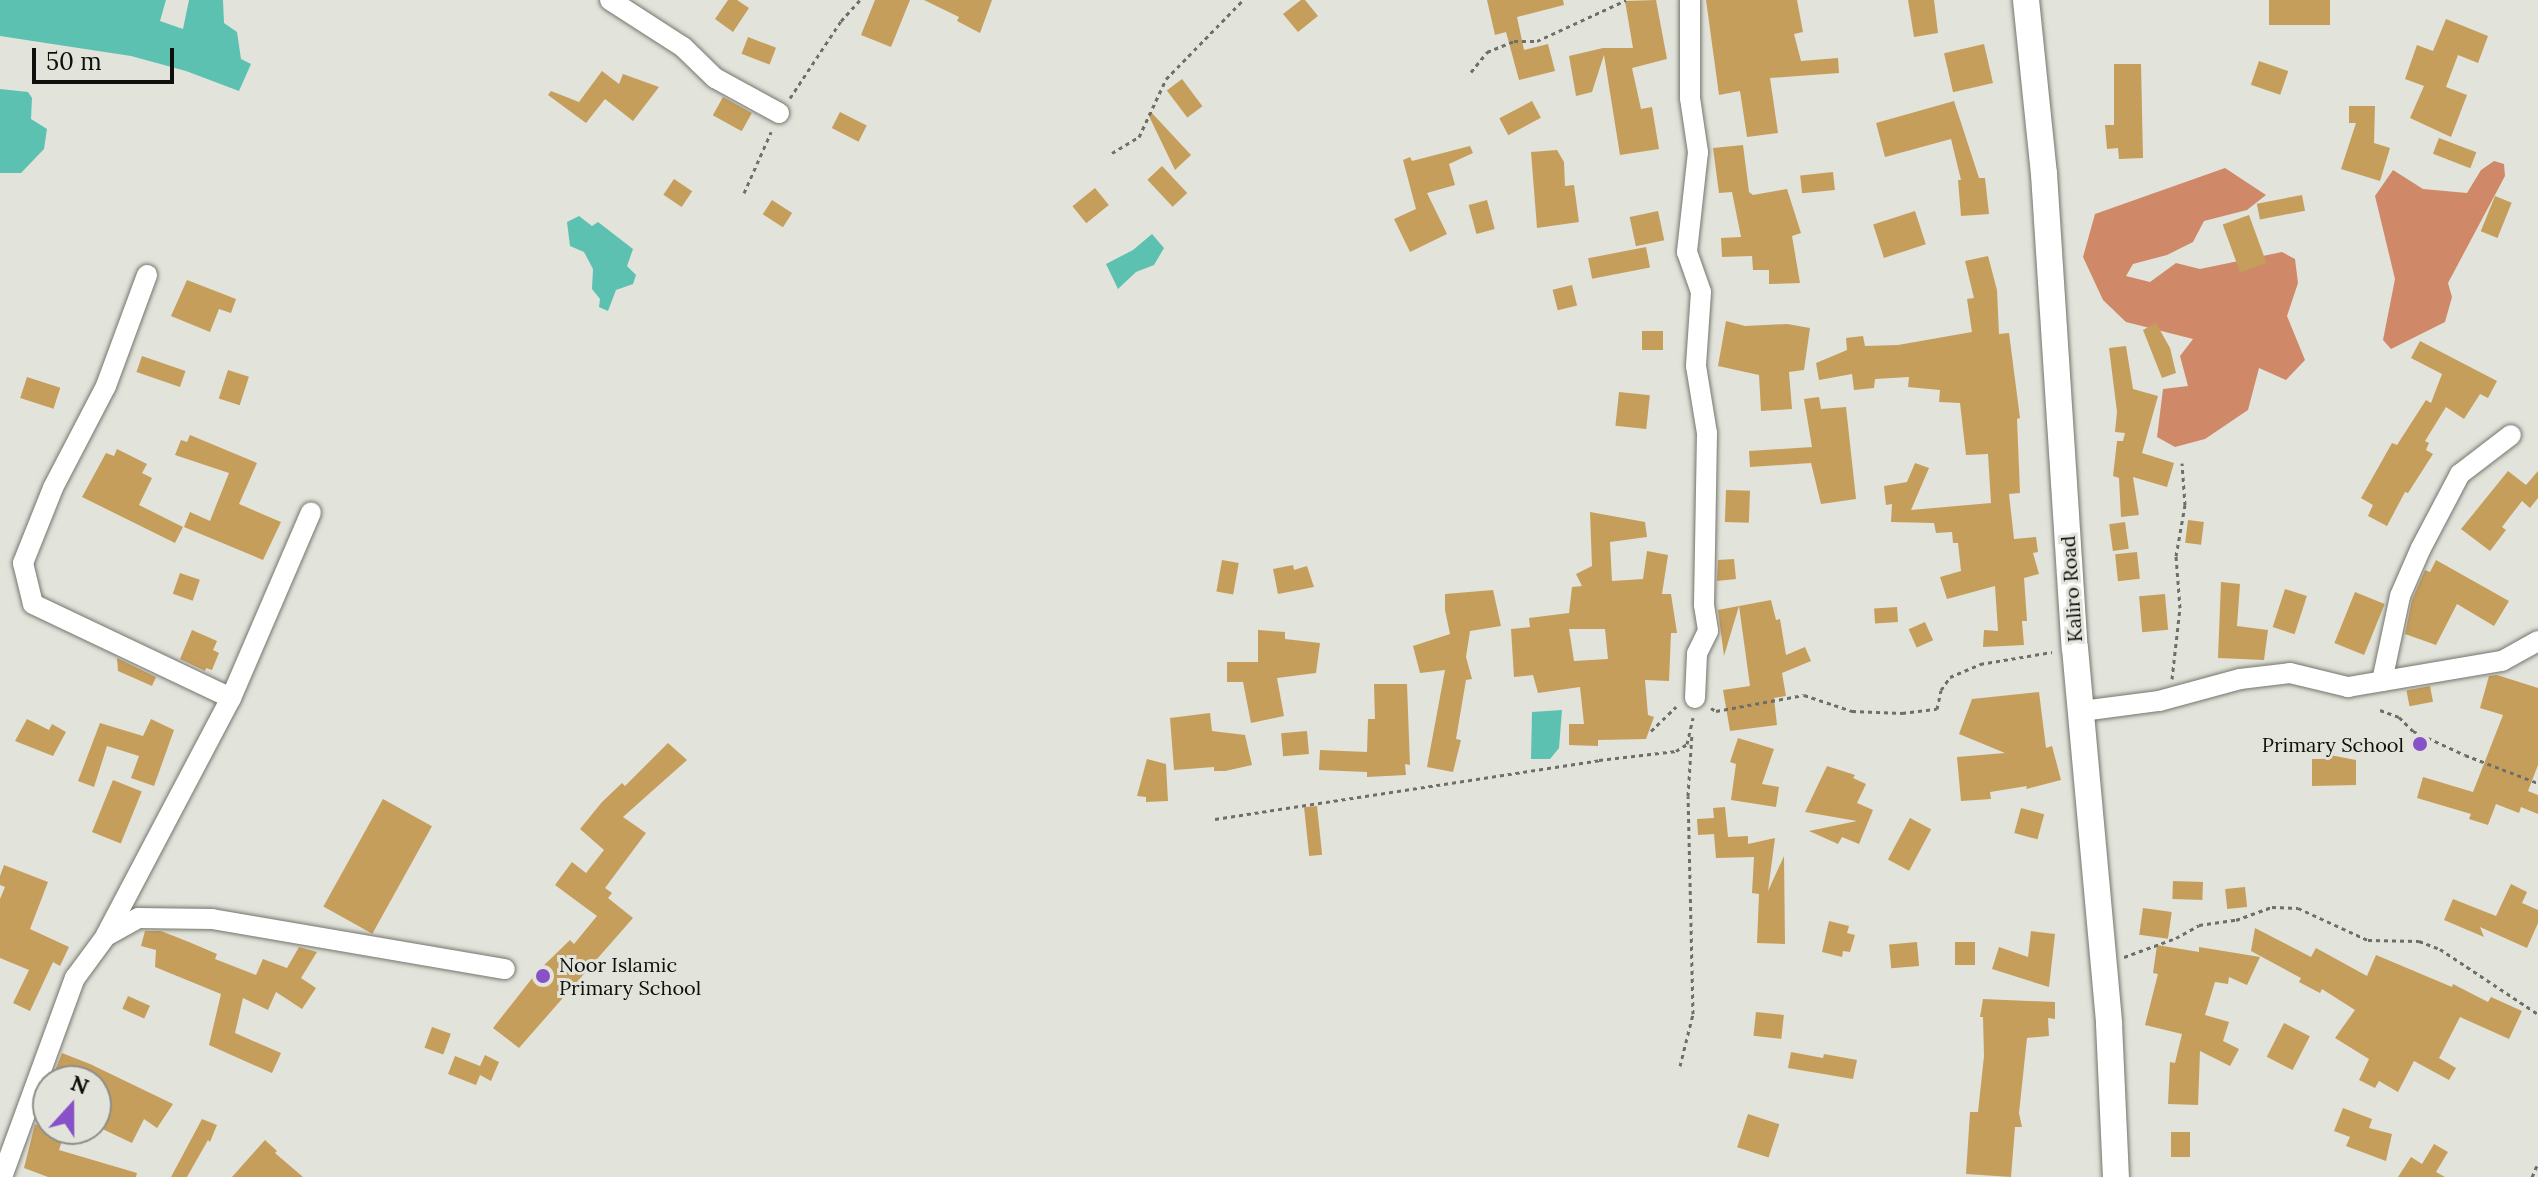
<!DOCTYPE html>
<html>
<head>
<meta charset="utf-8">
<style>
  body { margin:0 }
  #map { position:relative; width:2538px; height:1177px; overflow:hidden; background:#e2e3da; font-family:Lora,serif }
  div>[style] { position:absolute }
  .forest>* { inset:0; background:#cf8969 }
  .water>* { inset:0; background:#5cc1b1 }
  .building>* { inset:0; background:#c69e5b; transform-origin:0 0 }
  .path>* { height:3px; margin-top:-1.5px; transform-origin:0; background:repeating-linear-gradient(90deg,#6f6f6a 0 4px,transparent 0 8px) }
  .roads { filter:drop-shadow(0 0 2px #74766d) drop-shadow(0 0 2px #74766d) }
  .minor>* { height:20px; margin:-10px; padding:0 10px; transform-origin:10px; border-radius:10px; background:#fff }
  .major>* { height:26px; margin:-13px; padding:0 13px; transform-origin:13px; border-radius:13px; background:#fff }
  .dots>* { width:22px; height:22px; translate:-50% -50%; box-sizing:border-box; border:4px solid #e2e3da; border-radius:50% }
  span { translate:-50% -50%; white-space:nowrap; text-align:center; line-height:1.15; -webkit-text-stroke:6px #e2e3da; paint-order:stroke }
  .street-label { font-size:20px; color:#0f0f0c }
  .poi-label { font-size:20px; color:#0f0f0c }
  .right { translate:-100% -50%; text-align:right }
  .left { translate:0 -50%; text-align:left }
  .north { position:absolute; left:32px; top:1065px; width:80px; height:80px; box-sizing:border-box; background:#e2e3da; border:2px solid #8e8e88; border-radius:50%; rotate:21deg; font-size:22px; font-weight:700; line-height:32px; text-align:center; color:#0f0f0c }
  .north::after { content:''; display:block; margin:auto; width:28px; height:36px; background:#8751c8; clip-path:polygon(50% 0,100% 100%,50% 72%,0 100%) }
  .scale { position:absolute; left:32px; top:48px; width:142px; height:36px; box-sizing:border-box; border:4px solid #0f0f0c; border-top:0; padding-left:10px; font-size:24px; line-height:28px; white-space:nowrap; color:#0f0f0c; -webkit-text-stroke:6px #e2e3da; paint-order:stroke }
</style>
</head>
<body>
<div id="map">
  <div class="forest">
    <div style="clip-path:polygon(2494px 161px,2504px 164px,2505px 176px,2448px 283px,2452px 297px,2445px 322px,2391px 349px,2383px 340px,2395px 279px,2375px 196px,2393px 170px,2423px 189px,2467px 193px,2481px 170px)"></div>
    <div style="clip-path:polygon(2225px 168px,2266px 195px,2247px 210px,2204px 221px,2193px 242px,2167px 255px,2133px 264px,2126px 276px,2150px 282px,2176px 263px,2200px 269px,2282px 252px,2295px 259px,2298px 283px,2287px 316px,2305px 360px,2286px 380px,2259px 368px,2248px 410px,2205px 439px,2175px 447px,2157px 437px,2163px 389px,2188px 386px,2180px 356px,2193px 339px,2126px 322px,2103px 300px,2083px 257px,2095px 214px)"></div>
  </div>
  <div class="water">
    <div style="clip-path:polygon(0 0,166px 0,160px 21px,183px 29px,189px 0,223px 0,224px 23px,237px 32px,241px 59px,251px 64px,239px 91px,186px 71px,131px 56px,0 36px)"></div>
    <div style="clip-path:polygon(0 89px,28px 92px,32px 98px,31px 119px,47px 129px,44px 149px,21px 173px,0 173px)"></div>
    <div style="clip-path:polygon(579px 216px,592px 226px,598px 222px,633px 249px,627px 266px,636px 275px,633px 284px,616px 290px,608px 311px,599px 307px,600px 299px,592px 289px,593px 269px,584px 252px,570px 246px,567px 222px)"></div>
    <div style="clip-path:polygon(1152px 234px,1164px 248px,1154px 265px,1136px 272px,1118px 289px,1106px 264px,1133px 250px)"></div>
    <div style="clip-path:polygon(1562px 710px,1559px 748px,1550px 759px,1531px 759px,1532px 712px)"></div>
  </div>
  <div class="building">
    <div style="clip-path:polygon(728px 0,737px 0,749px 8px,733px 32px,715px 19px)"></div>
    <div style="clip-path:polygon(875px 0,910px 0,891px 47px,861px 35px)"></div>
    <div style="clip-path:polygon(924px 0,992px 0,980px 33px,957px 21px,959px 17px)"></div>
    <div style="clip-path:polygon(1301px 0,1305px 0,1318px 16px,1298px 32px,1283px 14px)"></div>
    <div style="clip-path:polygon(1487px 0,1563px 0,1564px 5px,1517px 17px,1524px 50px,1548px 44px,1555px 71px,1519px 80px,1506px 32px,1495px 35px)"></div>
    <div style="clip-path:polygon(1656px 0,1667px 59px,1632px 68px,1641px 109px,1652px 107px,1659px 149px,1620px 155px,1604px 55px,1592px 92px,1576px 96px,1569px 56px,1603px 48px,1633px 48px,1625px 1px)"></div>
    <div style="clip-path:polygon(1706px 0,1797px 0,1803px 32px,1794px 34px,1801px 61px,1838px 58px,1839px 73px,1770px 78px,1778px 133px,1747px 137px,1740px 91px,1719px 95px)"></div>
    <div style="clip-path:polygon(1908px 0,1934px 0,1938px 33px,1914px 37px)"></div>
    <div style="left:2269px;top:0;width:61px;height:25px"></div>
    <div style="clip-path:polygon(2446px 19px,2488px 36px,2478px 63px,2458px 55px,2446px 87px,2467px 95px,2451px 137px,2410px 118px,2424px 86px,2405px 79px,2417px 45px,2433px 51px)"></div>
    <div style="left:748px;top:37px;width:30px;height:18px;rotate:21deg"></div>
    <div style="left:1984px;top:44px;width:40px;height:41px;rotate:77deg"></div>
    <div style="left:2259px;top:61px;width:31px;height:25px;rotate:19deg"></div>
    <div style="clip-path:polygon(2114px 64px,2141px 64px,2143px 158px,2119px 159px,2118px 148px,2107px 149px,2105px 125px,2114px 125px)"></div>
    <div style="clip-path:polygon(602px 71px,619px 84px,623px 74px,659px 87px,633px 121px,605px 99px,586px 123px,548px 95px,551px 91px,579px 102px)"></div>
    <div style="left:1182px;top:79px;width:34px;height:19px;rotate:53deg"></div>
    <div style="left:723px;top:97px;width:33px;height:21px;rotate:29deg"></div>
    <div style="left:1532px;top:101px;width:19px;height:37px;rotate:62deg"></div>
    <div style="clip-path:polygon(1954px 101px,1979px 178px,1985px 178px,1989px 214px,1961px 216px,1958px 180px,1961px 180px,1951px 139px,1885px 157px,1876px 123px)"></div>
    <div style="clip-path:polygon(2349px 106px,2375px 106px,2374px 143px,2390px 148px,2380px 181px,2341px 169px,2356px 123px,2349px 123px)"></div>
    <div style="left:840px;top:112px;width:30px;height:18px;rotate:27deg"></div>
    <div style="clip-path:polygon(1151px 112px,1191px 155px,1175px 170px,1148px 114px)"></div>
    <div style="left:2439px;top:138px;width:40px;height:17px;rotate:21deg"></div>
    <div style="clip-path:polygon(1743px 145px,1749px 192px,1753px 195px,1787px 189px,1801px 233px,1792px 236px,1800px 283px,1769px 284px,1769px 270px,1753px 270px,1752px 256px,1722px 257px,1721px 238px,1741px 237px,1732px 192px,1719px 193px,1713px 148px)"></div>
    <div style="clip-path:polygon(1470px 146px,1473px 153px,1449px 164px,1455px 185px,1427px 193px,1447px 234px,1410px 252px,1394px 219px,1416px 209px,1403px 160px,1410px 157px,1412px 161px)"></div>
    <div style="clip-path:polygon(1557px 150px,1564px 162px,1565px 186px,1574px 185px,1579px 222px,1537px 228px,1531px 152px)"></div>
    <div style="left:1162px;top:166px;width:37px;height:20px;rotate:47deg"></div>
    <div style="left:1833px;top:172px;width:18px;height:33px;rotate:84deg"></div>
    <div style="left:674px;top:179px;width:22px;height:19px;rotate:34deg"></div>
    <div style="left:1095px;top:188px;width:22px;height:29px;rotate:51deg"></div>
    <div style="left:2302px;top:195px;width:16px;height:46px;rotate:79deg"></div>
    <div style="left:2495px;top:196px;width:18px;height:38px;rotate:22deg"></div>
    <div style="left:772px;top:200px;width:24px;height:17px;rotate:33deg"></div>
    <div style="left:1487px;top:200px;width:30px;height:19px;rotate:75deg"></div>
    <div style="left:1658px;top:211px;width:30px;height:29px;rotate:78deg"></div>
    <div style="left:1915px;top:211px;width:35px;height:44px;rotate:72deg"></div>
    <div style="left:2249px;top:215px;width:51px;height:28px;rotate:70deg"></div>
    <div style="left:1646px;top:247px;width:21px;height:59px;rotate:79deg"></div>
    <div style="clip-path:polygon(1988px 256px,1997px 290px,1999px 334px,2009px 333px,2020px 418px,2017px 419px,2020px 493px,2009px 494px,2014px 539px,2036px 537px,2038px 552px,2033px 553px,2039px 574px,2024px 578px,2027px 621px,2022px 621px,2024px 645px,1983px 647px,1984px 630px,1998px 631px,1995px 586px,1947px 599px,1940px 577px,1961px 571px,1958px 543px,1953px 543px,1952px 532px,1936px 533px,1934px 523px,1891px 522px,1892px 504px,1886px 505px,1884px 486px,1907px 482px,1915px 463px,1929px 468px,1911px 510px,1991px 503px,1988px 454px,1966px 455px,1960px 403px,1939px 402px,1940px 390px,1908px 387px,1909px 377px,1875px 379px,1874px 388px,1854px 390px,1852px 374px,1819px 380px,1816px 363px,1847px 350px,1846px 338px,1863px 336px,1865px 346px,1898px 345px,1972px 332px,1967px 299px,1974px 298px,1965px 261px)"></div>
    <div style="clip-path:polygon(187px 280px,236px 299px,231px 313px,219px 309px,210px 332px,171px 316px)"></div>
    <div style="left:1572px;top:285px;width:21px;height:20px;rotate:76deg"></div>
    <div style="clip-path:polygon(1726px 321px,1745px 326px,1787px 324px,1810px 328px,1804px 370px,1789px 372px,1792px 409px,1761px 411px,1759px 375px,1718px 366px)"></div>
    <div style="clip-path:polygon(2156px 323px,2170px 348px,2176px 373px,2162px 378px,2143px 330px)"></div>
    <div style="left:1663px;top:331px;width:19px;height:21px;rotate:90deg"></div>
    <div style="clip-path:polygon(2420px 341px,2497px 381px,2488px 398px,2480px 394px,2464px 419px,2446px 407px,2425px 441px,2429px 443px,2426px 450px,2433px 454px,2408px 493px,2405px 492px,2387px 526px,2368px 516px,2373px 505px,2361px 498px,2392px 443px,2397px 445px,2426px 400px,2431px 403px,2442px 374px,2411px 358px)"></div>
    <div style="clip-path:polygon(2126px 346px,2133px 389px,2158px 396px,2142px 453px,2174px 463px,2167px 487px,2133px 477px,2139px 515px,2121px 517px,2119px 478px,2113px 476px,2117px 441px,2123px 441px,2125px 433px,2115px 432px,2117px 412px,2109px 348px)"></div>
    <div style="left:142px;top:356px;width:46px;height:17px;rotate:19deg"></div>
    <div style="left:228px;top:370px;width:22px;height:30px;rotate:18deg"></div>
    <div style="left:27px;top:377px;width:35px;height:22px;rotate:18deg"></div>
    <div style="left:1619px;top:392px;width:31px;height:34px;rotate:6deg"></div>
    <div style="clip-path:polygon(1819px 397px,1821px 409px,1846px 407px,1856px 499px,1821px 504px,1811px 463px,1750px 467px,1749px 451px,1812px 447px,1804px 399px)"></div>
    <div style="clip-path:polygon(190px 435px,257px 463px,239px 504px,281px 522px,263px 560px,184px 527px,190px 512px,210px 521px,229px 473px,175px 455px,181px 440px,187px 442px)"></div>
    <div style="clip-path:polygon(117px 449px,147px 464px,142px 473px,152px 478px,139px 505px,183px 527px,175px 543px,82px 497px,106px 453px,114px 456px)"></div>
    <div style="clip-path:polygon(2508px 471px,2526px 485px,2538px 471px,2538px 498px,2530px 508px,2522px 501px,2502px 527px,2506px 530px,2490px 551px,2461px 529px)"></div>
    <div style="left:1726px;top:490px;width:24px;height:32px;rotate:2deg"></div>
    <div style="clip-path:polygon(evenodd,1590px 512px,1645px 522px,1647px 537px,1610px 542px,1612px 581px,1643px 579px,1647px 551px,1668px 555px,1662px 594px,1671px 594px,1677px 633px,1671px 633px,1669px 681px,1645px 680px,1648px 715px,1654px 717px,1646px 739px,1598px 740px,1598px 746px,1569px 745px,1569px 724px,1584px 724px,1580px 687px,1538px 693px,1533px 675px,1514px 677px,1511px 629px,1530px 627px,1529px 618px,1569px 613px,1572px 587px,1582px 586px,1576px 574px,1592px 566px,1590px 512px,1569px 629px,1605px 629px,1608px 659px,1574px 661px,1569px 629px)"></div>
    <div style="left:2188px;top:520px;width:16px;height:23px;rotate:7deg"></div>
    <div style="left:2125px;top:522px;width:27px;height:16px;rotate:82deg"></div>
    <div style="left:2137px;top:552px;width:27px;height:22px;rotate:84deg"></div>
    <div style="clip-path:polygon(1734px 559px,1736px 579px,1717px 581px,1718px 560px)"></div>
    <div style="left:1222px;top:560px;width:17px;height:32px;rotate:10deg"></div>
    <div style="clip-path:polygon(2436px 560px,2509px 601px,2494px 626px,2457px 604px,2436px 645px,2405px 634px,2412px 600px,2425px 570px,2430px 572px)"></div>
    <div style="clip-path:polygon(1293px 565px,1294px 570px,1307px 566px,1314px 587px,1278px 594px,1273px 569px)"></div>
    <div style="left:180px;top:573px;width:21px;height:22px;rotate:19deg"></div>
    <div style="clip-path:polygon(2221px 582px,2240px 584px,2237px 626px,2268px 630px,2264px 660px,2218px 658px)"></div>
    <div style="left:2285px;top:589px;width:23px;height:40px;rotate:18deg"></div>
    <div style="clip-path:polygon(1493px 590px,1501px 626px,1470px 631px,1466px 657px,1472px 679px,1466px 680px,1456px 739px,1461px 740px,1453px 772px,1427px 767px,1445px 670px,1420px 673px,1413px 646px,1450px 634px,1445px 610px,1445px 594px)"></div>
    <div style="left:2355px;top:592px;width:32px;height:55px;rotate:22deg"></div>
    <div style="left:2165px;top:594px;width:36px;height:26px;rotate:85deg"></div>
    <div style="clip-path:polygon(1771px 600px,1776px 620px,1780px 619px,1786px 655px,1805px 647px,1811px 661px,1782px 673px,1786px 696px,1774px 698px,1777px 725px,1730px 731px,1723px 690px,1750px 686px,1739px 606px)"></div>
    <div style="clip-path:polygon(1739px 606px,1724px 656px,1718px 610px)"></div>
    <div style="left:1897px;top:607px;width:15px;height:23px;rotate:86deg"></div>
    <div style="left:1925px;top:622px;width:20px;height:18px;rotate:66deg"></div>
    <div style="clip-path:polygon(192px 630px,217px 641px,213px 650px,219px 653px,212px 670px,206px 668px,205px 671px,180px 659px)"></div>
    <div style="clip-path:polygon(1258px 630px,1285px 632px,1285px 639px,1320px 643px,1316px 673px,1277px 678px,1284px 716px,1251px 723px,1243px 682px,1227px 682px,1227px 662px,1258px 662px)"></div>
    <div style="clip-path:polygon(117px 658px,156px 677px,152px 686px,118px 671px)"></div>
    <div style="clip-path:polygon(2497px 675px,2538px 688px,2538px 765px,2528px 791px,2538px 795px,2538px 814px,2521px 807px,2519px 813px,2496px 804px,2488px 825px,2469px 819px,2471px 814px,2417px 798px,2423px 777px,2473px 792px,2503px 715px,2480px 708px,2489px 676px)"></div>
    <div style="clip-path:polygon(1374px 684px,1407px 684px,1410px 765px,1405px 764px,1406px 775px,1367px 777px,1367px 772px,1319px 770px,1320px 750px,1367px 752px,1368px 719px,1375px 719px)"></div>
    <div style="left:2430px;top:686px;width:16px;height:24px;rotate:79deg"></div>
    <div style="clip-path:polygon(2039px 692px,2046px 748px,2052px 746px,2061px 780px,2026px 789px,2027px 786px,1990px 792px,1991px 799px,1961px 801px,1957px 757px,2005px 753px,1959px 734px,1972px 699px)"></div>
    <div style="clip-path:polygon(1210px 713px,1212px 731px,1245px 735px,1252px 765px,1225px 771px,1214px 771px,1214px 767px,1174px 770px,1170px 718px)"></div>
    <div style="clip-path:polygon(27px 719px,49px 730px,52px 724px,66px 732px,53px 756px,15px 741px)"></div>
    <div style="clip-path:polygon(151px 719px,174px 730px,154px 786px,131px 778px,139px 756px,107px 746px,94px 787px,78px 781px,100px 723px,143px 736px)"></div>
    <div style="left:1307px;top:731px;width:23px;height:26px;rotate:85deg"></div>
    <div style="clip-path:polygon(1738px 738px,1774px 749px,1762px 784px,1779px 787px,1776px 807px,1731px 800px,1736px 764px,1730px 762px)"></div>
    <div style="clip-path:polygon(668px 743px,687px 760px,623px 817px,646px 833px,605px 888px,612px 893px,608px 898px,633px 918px,519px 1048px,493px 1028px,537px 972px,570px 940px,574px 944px,597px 916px,555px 885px,572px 862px,586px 873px,604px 850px,580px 829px,602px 802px,622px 783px,625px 786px)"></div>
    <div style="clip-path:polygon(2330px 755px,2356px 760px,2356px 785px,2312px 786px,2312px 759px,2330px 759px)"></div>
    <div style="clip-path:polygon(1147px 759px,1166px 764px,1168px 801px,1146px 802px,1146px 797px,1137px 796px)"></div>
    <div style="clip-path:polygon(1827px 766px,1855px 775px,1853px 778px,1866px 784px,1857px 803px,1873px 810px,1859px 844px,1842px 837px,1838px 844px,1809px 831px,1857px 821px,1805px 812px)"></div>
    <div style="left:113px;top:780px;width:31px;height:56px;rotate:22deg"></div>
    <div style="left:383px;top:799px;width:56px;height:123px;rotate:29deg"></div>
    <div style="left:1317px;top:806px;width:49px;height:13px;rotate:84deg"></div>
    <div style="clip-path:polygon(1725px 807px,1728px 837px,1748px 836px,1748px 844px,1775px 838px,1768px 891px,1784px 856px,1785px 944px,1757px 943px,1759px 894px,1752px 893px,1754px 857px,1716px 858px,1714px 834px,1698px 835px,1697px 819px,1714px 818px,1713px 808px)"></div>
    <div style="left:2021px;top:808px;width:24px;height:26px;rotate:15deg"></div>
    <div style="left:1910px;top:818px;width:24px;height:47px;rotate:28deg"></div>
    <div style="clip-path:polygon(4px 865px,48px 882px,30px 929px,69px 947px,60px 966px,53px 962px,30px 1011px,13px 1003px,29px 970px,0 958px,0 899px,5px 887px,0 885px,0 876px)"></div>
    <div style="left:2173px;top:881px;width:30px;height:18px;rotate:2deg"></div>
    <div style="clip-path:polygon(2511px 884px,2527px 892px,2522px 903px,2538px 910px,2538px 923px,2527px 948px,2480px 927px,2484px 937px,2444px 920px,2453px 899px,2496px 916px)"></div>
    <div style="left:2245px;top:887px;width:20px;height:20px;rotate:84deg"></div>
    <div style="left:2143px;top:908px;width:29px;height:27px;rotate:8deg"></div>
    <div style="clip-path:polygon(1829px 921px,1849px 926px,1847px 933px,1855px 935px,1850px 952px,1843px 951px,1842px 957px,1822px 952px)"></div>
    <div style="clip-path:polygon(2255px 928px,2311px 957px,2316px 948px,2367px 976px,2376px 955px,2452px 987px,2453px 984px,2488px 1002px,2491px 997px,2522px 1011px,2509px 1039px,2460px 1017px,2439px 1058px,2456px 1068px,2449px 1080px,2414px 1061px,2398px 1092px,2379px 1081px,2375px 1088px,2359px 1080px,2369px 1059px,2335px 1038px,2355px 1010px,2322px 989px,2320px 993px,2299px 982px,2301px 978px,2251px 951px)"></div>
    <div style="clip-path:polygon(145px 931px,161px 931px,189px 942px,217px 954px,215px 959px,256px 975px,263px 959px,287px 968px,299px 947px,317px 952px,301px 978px,316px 988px,302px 1009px,276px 992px,268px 1010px,243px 998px,235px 1033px,281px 1053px,272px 1073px,209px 1045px,221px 994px,155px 967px,156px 950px,141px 946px)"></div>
    <div style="clip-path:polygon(2031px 931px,2055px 934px,2049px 987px,1992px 969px,1999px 947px,2028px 957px)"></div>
    <div style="left:1917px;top:942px;width:24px;height:28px;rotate:85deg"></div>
    <div style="left:1955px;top:942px;width:20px;height:23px"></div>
    <div style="clip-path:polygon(2157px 945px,2199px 952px,2199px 947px,2260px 957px,2247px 985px,2229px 977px,2228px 984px,2215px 982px,2205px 1015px,2229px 1022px,2223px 1041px,2239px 1049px,2230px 1066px,2200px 1051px,2198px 1105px,2168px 1104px,2170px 1062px,2175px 1063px,2182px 1034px,2145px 1025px,2158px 974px,2153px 973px)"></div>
    <div style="left:128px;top:996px;width:24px;height:14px;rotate:24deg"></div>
    <div style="clip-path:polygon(1983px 999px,2055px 1002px,2055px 1019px,2048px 1018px,2049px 1036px,2027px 1038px,2019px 1113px,2022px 1127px,2015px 1127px,2011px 1177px,1966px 1174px,1970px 1112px,1978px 1112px,1984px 1056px,1983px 1017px,1980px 1017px)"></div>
    <div style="left:1756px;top:1012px;width:28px;height:24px;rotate:6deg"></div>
    <div style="left:2284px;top:1023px;width:29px;height:38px;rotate:27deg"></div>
    <div style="left:432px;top:1027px;width:20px;height:22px;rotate:20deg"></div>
    <div style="clip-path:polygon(1791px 1052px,1823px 1058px,1824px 1054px,1857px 1060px,1853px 1079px,1788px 1068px)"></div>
    <div style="clip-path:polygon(62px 1053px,90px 1064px,173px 1104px,157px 1128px,144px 1119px,132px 1143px,96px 1126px,96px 1081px,74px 1081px,54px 1073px)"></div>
    <div style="clip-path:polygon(485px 1055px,499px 1062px,491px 1081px,480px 1075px,476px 1085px,448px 1074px,455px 1056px,480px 1066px)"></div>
    <div style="clip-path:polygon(2343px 1108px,2372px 1119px,2369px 1128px,2392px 1134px,2386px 1161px,2346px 1146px,2350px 1137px,2334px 1131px)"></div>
    <div style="left:1748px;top:1114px;width:33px;height:35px;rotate:18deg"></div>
    <div style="clip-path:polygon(202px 1119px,217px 1125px,210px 1142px,208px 1140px,187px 1177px,171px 1177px)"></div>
    <div style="clip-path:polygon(35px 1124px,48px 1129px,66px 1129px,59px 1150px,137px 1173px,136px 1177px,48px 1177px,24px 1168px)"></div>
    <div style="left:2171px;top:1132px;width:19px;height:25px"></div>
    <div style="clip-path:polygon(265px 1140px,277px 1151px,275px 1153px,303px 1177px,232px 1177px)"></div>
    <div style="clip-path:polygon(2434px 1144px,2448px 1152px,2436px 1172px,2445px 1177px,2398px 1177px,2411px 1157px,2422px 1164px)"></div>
  </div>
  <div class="path">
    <div style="left:1471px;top:72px;width:26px;rotate:-51deg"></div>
    <div style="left:1487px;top:52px;width:29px;rotate:-22deg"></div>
    <div style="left:1514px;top:41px;width:23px"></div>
    <div style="left:1537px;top:41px;width:98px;rotate:-24.7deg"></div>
    <div style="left:790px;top:98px;width:92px;rotate:-56.5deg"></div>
    <div style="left:841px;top:21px;width:28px;rotate:-48deg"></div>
    <div style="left:1112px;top:153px;width:31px;rotate:-31deg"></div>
    <div style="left:1139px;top:137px;width:64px;rotate:-65deg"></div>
    <div style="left:1166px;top:79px;width:110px;rotate:-45.7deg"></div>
    <div style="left:744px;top:193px;width:67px;rotate:-66.1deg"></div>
    <div style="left:2172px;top:679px;width:71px;rotate:-83.6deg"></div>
    <div style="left:2180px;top:608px;width:52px;rotate:-94.4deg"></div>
    <div style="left:2176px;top:556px;width:52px;rotate:-80deg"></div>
    <div style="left:2185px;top:505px;width:42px;rotate:-94.1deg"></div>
    <div style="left:1711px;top:708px;width:6px;rotate:31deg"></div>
    <div style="left:1716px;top:711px;width:89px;rotate:-10.3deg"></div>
    <div style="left:1804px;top:695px;width:51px;rotate:18.4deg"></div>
    <div style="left:1852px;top:711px;width:50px;rotate:2.3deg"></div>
    <div style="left:1902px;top:713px;width:35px;rotate:-7deg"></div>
    <div style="left:1937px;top:709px;width:19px;rotate:-78deg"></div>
    <div style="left:1941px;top:690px;width:16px;rotate:-55deg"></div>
    <div style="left:1950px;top:677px;width:33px;rotate:-23deg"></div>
    <div style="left:1980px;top:664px;width:73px;rotate:-9.5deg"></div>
    <div style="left:2380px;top:710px;width:20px;rotate:20deg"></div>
    <div style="left:2399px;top:717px;width:20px;rotate:45deg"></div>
    <div style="left:2413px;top:731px;width:57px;rotate:24.8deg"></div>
    <div style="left:2465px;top:755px;width:78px;rotate:21deg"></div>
    <div style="left:1651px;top:731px;width:35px;rotate:-44deg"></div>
    <div style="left:1215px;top:819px;width:389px;rotate:-8.7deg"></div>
    <div style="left:1599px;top:760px;width:78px;rotate:-6.7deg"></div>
    <div style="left:1676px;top:751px;width:13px;rotate:-32deg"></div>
    <div style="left:1687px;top:744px;width:27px;rotate:-77deg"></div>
    <div style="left:2124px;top:957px;width:55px;rotate:-20.1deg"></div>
    <div style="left:2176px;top:938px;width:26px;rotate:-29deg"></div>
    <div style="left:2199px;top:925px;width:37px;rotate:-8deg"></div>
    <div style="left:2236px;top:920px;width:38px;rotate:-20deg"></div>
    <div style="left:2272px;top:907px;width:26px;rotate:2deg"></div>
    <div style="left:2298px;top:908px;width:77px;rotate:24.6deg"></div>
    <div style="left:2368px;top:940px;width:51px;rotate:1.1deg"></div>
    <div style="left:2419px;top:941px;width:22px;rotate:21deg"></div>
    <div style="left:2440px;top:949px;width:118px;rotate:33.6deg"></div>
    <div style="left:1680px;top:1066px;width:54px;rotate:-76deg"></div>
    <div style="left:1693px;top:1014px;width:218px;rotate:-91.3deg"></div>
    <div style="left:1688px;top:796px;width:63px;rotate:-86.4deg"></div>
    <div style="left:2532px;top:1177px;width:15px;rotate:-67deg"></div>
  </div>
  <div class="roads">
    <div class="minor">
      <div style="left:610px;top:0;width:87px;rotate:32.8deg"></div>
      <div style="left:683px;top:47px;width:45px;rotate:44.1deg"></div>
      <div style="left:715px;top:78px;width:73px;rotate:28.7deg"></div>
      <div style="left:1690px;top:0;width:98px;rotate:90deg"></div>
      <div style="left:1690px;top:98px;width:55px;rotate:81.6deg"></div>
      <div style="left:1698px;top:152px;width:101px;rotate:96.3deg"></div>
      <div style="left:1687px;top:252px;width:42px;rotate:70.7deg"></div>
      <div style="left:1701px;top:292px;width:74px;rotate:93.9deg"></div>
      <div style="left:1696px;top:366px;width:68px;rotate:80.7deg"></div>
      <div style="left:1707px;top:433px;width:172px;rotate:91deg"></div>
      <div style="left:1704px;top:605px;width:26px;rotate:81deg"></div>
      <div style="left:1708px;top:631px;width:25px;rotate:116deg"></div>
      <div style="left:1697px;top:654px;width:44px;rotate:92.6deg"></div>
      <div style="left:147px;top:275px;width:118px;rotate:110.3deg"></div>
      <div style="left:106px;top:386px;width:115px;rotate:117.5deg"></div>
      <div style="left:53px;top:488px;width:81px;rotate:111.8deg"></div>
      <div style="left:23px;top:563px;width:42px;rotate:76.3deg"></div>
      <div style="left:33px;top:604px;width:219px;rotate:25.4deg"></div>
      <div style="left:231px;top:698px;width:202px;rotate:-66.7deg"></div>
      <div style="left:2382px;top:681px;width:87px;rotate:-78deg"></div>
      <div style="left:2400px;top:596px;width:52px;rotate:-66.4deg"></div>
      <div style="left:2421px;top:548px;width:84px;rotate:-62.2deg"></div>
      <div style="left:2460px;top:474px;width:64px;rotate:-37.4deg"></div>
      <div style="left:2082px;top:711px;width:78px;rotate:-7.4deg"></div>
      <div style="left:2159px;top:701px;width:84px;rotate:-15.2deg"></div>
      <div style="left:2240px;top:679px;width:50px;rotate:-6.8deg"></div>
      <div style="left:2290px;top:673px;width:60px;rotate:13.6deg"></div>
      <div style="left:2348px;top:687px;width:156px;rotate:-9.6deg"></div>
      <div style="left:2502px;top:661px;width:41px;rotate:-29.1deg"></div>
      <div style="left:106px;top:935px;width:268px;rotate:-62.2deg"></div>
      <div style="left:2px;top:1177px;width:212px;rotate:-69.9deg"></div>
      <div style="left:75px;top:978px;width:52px;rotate:-53.6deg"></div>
      <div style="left:106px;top:936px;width:37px;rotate:-29deg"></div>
      <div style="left:138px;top:918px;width:74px;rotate:0.8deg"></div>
      <div style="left:212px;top:919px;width:297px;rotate:9.7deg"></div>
    </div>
    <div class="major">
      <div style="left:2026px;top:0;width:175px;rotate:84.1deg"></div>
      <div style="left:2044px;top:174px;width:475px;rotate:86.3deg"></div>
      <div style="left:2075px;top:648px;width:378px;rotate:84.8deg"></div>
      <div style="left:2109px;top:1024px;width:153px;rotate:87.4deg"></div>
    </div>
  </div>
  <div class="dots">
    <div style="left:2420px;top:744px;background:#8751c8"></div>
    <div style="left:543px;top:976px;background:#8751c8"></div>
  </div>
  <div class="street-label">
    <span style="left:2071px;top:589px;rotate:-94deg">Kaliro Road</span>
  </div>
  <div class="poi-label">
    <span class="right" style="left:2404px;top:744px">Primary School</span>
    <span class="left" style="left:559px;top:976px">Noor Islamic<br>Primary School</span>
  </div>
  <div class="north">N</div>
  <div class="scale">50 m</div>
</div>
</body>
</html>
